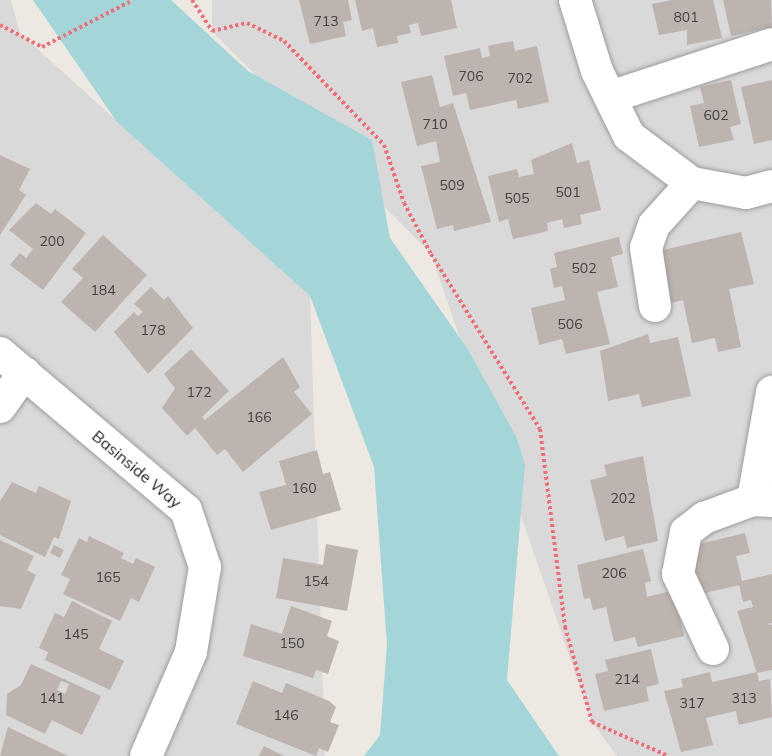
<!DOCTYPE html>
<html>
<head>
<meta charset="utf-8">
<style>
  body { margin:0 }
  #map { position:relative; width:772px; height:756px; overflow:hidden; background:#ede8e2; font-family:Mulish,sans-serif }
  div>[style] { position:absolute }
  .residential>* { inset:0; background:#dad9d9 }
  .water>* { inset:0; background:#a4d6d9 }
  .building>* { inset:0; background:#bdb3af; transform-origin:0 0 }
  .path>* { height:4px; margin-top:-2px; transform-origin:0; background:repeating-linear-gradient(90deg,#f26e76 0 3px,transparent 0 6px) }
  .roads { filter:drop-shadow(0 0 2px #9d9d9d) drop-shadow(0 0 2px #9d9d9d) }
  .minor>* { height:32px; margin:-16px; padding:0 16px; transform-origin:16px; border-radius:16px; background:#fff }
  span { translate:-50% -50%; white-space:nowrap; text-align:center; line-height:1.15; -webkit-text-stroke:5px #fff; paint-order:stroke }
  .number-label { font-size:14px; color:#444241 }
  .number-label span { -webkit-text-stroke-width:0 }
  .street-label { font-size:16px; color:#1c1c1c }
</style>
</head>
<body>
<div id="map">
  <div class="residential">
    <div style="clip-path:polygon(0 0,11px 0,20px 33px,310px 296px,325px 756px,0 756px)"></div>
    <div style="clip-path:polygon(212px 0,772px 0,772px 756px,617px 756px,592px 722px,431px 254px,212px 31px)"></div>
  </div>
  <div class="water">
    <div style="clip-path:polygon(33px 0,171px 0,248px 71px,372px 140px,390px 238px,467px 348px,516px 436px,525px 464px,507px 680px,559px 756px,364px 756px,380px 735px,387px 645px,374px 467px,310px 296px,117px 122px)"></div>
  </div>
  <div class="building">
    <div style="clip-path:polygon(299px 0,348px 0,352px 20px,343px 22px,346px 36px,310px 44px)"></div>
    <div style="clip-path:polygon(355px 0,451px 0,457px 28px,421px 36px,418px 23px,409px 25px,411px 33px,397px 36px,398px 43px,377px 47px,373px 28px,362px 31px)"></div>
    <div style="clip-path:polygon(672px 0,713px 0,722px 38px,687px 45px,687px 30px,659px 35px,652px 4px)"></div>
    <div style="clip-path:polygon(723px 0,771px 0,772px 27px,731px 36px)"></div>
    <div style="clip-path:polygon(513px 41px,515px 51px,537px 46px,549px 102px,518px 109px,516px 100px,470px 110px,466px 93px,453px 96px,444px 56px,480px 48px,482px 58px,490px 56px,488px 46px)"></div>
    <div style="clip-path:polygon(432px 75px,440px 107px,453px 103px,491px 222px,454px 231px,453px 225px,437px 229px,421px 166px,440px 162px,436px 141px,417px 146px,401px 82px)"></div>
    <div style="clip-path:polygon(731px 80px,741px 124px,730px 127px,734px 140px,699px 147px,690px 106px,704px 103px,700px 87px)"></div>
    <div style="clip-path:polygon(772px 80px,772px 140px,754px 144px,741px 87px)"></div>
    <div style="clip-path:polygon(572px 143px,577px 163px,589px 160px,601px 210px,580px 215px,582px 224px,564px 228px,562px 219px,547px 223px,548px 231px,513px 239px,508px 219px,499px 222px,488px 176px,517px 169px,519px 177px,534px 174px,531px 160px)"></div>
    <div style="clip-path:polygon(0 155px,30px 169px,19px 190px,26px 195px,0 235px)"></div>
    <div style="clip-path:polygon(36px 203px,51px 214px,55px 209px,86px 233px,43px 290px,10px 265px,20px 253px,26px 258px,33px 249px,9px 230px)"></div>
    <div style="clip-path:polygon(741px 232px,754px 284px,729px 289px,741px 347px,718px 352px,715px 338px,692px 343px,683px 300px,670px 303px,663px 250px)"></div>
    <div style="clip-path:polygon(103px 235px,147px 275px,95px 332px,61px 302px,83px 278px,72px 269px)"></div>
    <div style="clip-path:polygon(619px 237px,623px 254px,611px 257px,618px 287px,597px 292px,610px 344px,566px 354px,562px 339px,539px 345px,531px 308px,565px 300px,562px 286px,554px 288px,550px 269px,557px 267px,554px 253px)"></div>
    <div style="clip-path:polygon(151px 287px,164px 300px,168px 296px,193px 328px,148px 374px,114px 332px,134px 312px,138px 316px,143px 312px,134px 304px)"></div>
    <div style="clip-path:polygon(648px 334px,650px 343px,678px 337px,691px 396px,642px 407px,639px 394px,608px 401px,600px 351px)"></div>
    <div style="clip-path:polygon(191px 349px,229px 391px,202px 417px,205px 420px,283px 357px,300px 387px,294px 392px,312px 414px,243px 472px,225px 449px,217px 455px,195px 428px,187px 436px,162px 408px,175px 388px,164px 374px)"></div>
    <div style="clip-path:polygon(317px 450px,323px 474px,330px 472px,341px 510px,271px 530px,259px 492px,286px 485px,279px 461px)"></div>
    <div style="clip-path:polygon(643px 456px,658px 541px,627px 548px,624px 536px,605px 541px,590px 480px,607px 476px,604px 465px)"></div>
    <div style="clip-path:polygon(12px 482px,36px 493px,39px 486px,71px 501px,59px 539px,54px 537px,45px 557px,0 535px,0 501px)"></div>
    <div style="clip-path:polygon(745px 533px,750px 553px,736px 556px,742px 581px,772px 574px,772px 623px,766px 624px,772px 625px,772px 670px,757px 673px,737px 611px,753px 607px,751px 600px,743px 602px,739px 585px,692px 596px,687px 547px)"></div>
    <div style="clip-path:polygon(89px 536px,124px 553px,121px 558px,133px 564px,136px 558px,155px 567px,139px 602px,131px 598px,120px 621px,63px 594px,70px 579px,61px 575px,79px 538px,87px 542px)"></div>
    <div style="clip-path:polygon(0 540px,34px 556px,27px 570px,36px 575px,21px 609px,0 606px)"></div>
    <div style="clip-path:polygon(326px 544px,358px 550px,347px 611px,276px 598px,283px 558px,323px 565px)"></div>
    <div style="left:54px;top:545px;width:11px;height:9px;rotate:27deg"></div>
    <div style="clip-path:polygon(643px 549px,651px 581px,645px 583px,647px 597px,674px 590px,684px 636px,638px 647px,635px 637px,614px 642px,606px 607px,593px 610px,590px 598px,584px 599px,577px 565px)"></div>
    <div style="clip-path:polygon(72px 601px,112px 621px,99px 649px,124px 661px,110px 690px,45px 660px,48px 652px,39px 648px,55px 613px,64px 617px)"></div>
    <div style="clip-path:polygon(291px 606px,332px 621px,327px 636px,339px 641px,328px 674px,316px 670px,313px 678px,243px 656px,251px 624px,282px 634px)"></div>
    <div style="clip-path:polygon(651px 649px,659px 684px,646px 687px,649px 701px,604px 711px,595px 674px,608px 671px,605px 660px)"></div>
    <div style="clip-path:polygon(evenodd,31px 664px,101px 696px,82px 735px,52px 720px,45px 734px,6px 715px,7px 694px,21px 685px,31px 664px,61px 681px,69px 684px,65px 694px,57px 690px,61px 681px)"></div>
    <div style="clip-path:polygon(710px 672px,712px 682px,757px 672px,759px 681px,770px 679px,772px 717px,739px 725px,736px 711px,706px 718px,713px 745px,681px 752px,664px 691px,683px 687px,681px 679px)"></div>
    <div style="clip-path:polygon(253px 681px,282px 693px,286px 683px,329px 701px,336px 707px,330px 722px,339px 725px,328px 752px,319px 748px,316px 756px,236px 724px)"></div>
    <div style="clip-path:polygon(8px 727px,68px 756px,0 756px)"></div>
    <div style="clip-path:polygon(264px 746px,284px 756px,259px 756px)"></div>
  </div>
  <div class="path">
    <div style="left:192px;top:0;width:37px;rotate:57deg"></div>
    <div style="left:212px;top:31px;width:36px;rotate:-13deg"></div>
    <div style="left:247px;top:23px;width:41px;rotate:25.9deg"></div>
    <div style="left:284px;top:41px;width:144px;rotate:46.1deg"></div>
    <div style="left:384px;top:145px;width:61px;rotate:71deg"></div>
    <div style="left:404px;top:203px;width:58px;rotate:62.1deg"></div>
    <div style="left:431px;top:254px;width:206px;rotate:58.1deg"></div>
    <div style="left:540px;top:429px;width:200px;rotate:82.8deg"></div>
    <div style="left:565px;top:627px;width:99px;rotate:74.1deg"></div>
    <div style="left:592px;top:722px;width:83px;rotate:24.1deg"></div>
    <div style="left:0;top:25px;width:47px;rotate:27.6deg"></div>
    <div style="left:42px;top:47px;width:102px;rotate:-27.3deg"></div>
  </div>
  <div class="roads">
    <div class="minor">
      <div style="left:575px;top:0;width:74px;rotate:72.8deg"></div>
      <div style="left:597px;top:71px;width:72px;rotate:63.8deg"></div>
      <div style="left:629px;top:136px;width:79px;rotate:36.7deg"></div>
      <div style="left:692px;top:183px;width:55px;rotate:10.5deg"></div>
      <div style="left:746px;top:193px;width:27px;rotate:-15deg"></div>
      <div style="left:610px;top:97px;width:170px;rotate:-18.1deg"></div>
      <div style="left:655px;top:306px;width:59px;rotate:-98.8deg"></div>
      <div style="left:646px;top:248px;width:24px;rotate:-71deg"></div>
      <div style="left:654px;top:225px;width:57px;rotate:-47.9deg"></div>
      <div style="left:0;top:353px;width:243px;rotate:40.2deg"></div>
      <div style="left:186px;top:510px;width:60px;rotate:71.6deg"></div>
      <div style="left:205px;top:567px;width:86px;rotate:99.4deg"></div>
      <div style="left:191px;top:652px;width:113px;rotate:113.4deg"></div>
      <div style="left:0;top:407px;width:42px;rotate:-54.8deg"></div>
      <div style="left:753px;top:500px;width:110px;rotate:-80deg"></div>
      <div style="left:713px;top:649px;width:83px;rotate:-115deg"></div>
      <div style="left:678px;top:574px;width:43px;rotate:-79.2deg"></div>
      <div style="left:686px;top:532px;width:23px;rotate:-38deg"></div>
      <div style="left:704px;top:518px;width:52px;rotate:-20.2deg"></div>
      <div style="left:753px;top:500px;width:19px;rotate:3deg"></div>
    </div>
  </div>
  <div class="number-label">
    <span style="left:686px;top:17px">801</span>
    <span style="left:326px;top:21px">713</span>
    <span style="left:471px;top:76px">706</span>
    <span style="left:520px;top:78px">702</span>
    <span style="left:716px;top:115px">602</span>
    <span style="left:435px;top:124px">710</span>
    <span style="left:452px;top:185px">509</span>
    <span style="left:568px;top:192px">501</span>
    <span style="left:517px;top:198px">505</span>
    <span style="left:52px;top:241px">200</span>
    <span style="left:584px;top:268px">502</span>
    <span style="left:103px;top:290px">184</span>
    <span style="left:570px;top:324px">506</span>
    <span style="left:153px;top:330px">178</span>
    <span style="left:199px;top:392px">172</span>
    <span style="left:259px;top:417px">166</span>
    <span style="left:304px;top:488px">160</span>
    <span style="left:623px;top:498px">202</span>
    <span style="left:614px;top:573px">206</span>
    <span style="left:108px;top:577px">165</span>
    <span style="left:316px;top:581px">154</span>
    <span style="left:76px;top:634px">145</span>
    <span style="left:292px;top:643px">150</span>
    <span style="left:627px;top:679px">214</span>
    <span style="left:52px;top:698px">141</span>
    <span style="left:744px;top:698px">313</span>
    <span style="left:692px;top:703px">317</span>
    <span style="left:286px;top:715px">146</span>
  </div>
  <div class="street-label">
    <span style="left:137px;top:469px;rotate:40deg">Basinside Way</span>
  </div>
</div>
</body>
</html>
